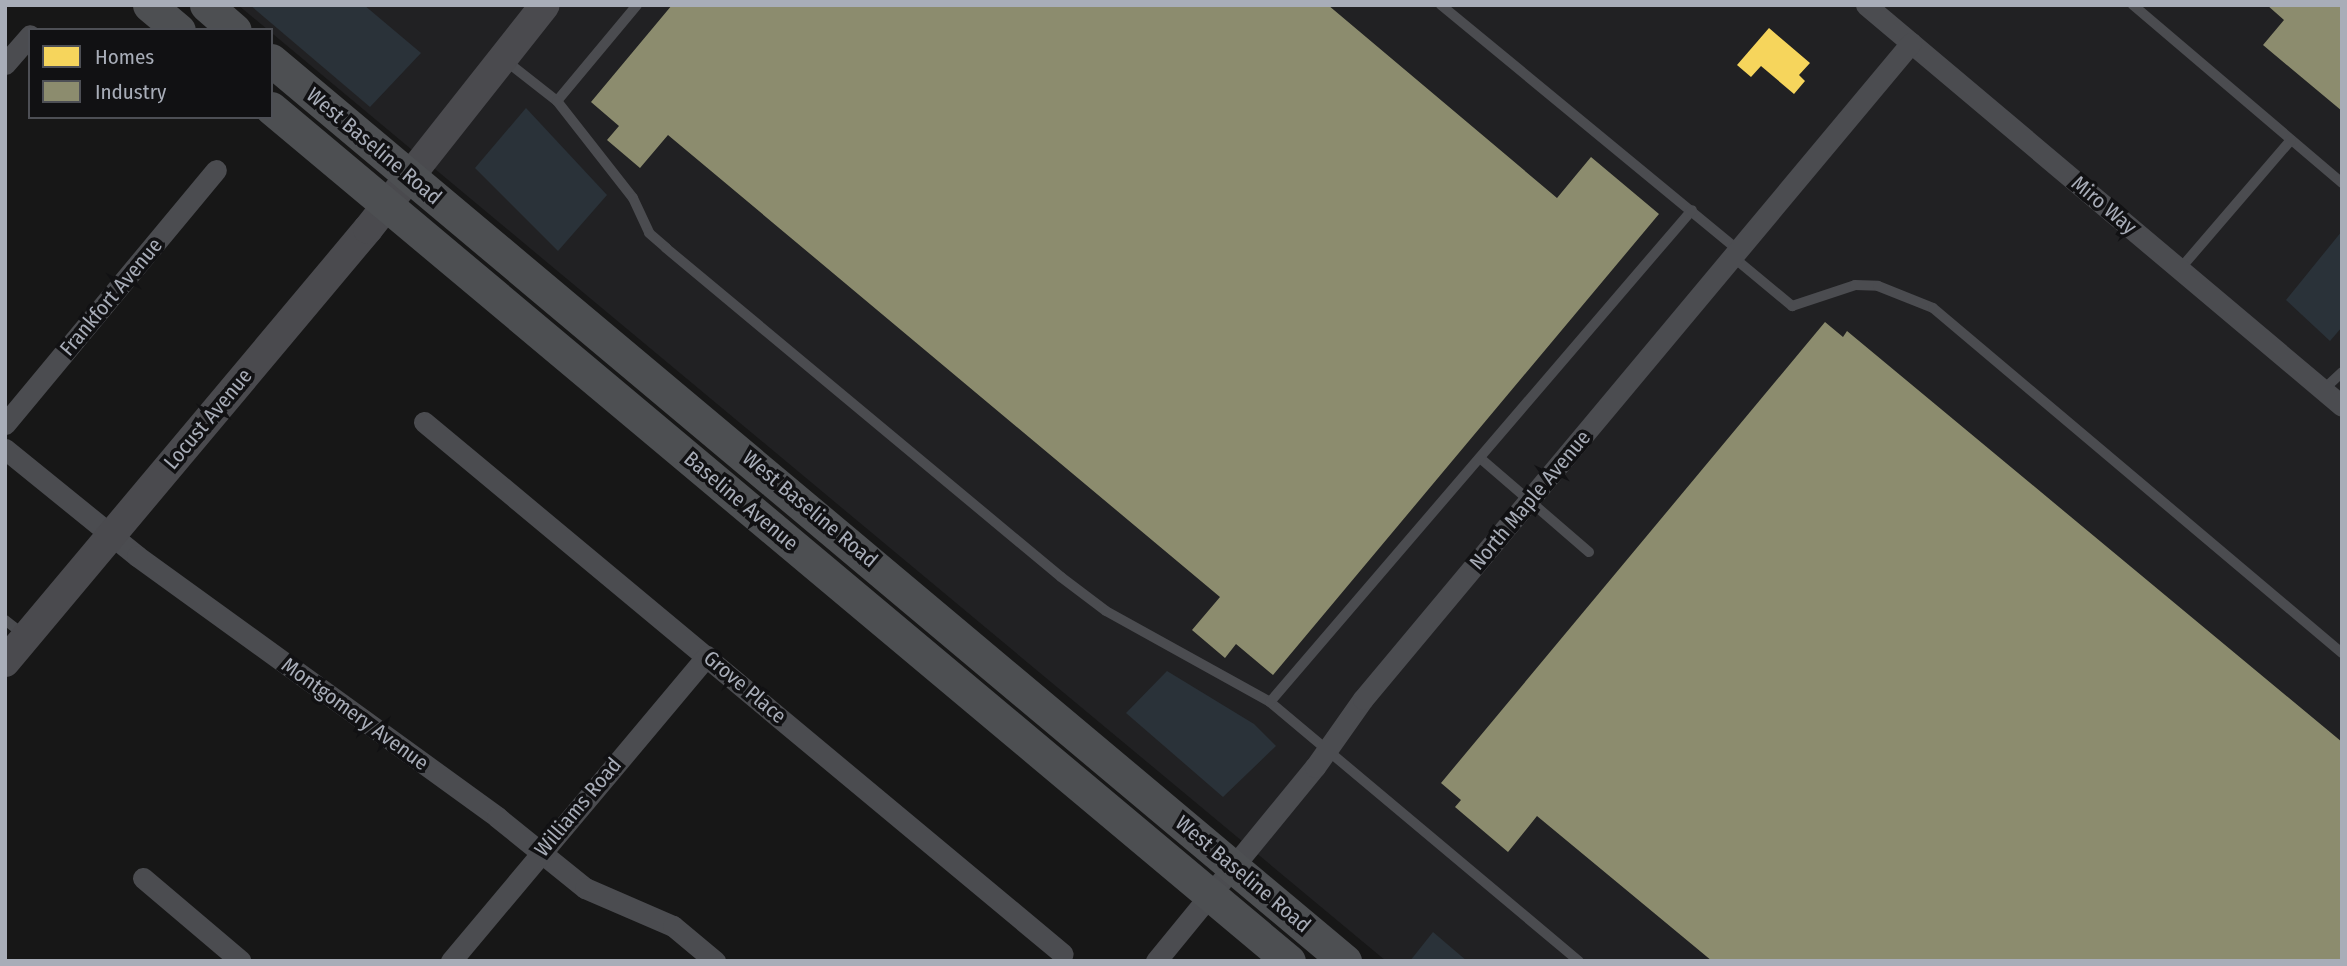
<!DOCTYPE html>
<html>
<head>
<meta charset="utf-8">
<style>
  body { margin:0 }
  #map { position:relative; width:2347px; height:966px; overflow:hidden; background:#171717; font-family:"Fira Sans Condensed",sans-serif }
  div>[style] { position:absolute }
  .built>* { inset:0; background:#212123 }
  .water>* { inset:0; background:#2a3239 }
  .homes>* { inset:0; background:#f6d55c }
  .industry>* { inset:0; background:#8c8c6e }
  .lane>* { height:10px; margin:-5px; padding:0 5px; transform-origin:5px; border-radius:5px; background:#4b4c50 }
  .street>* { height:21px; margin:-10.5px; padding:0 10.5px; transform-origin:10.5px; border-radius:10.5px; background:#4b4c50 }
  .secondary>* { height:30px; margin:-15px; padding:0 15px; transform-origin:15px; border-radius:15px; background:#4a4a4e }
  .primary>* { height:33px; margin:-16.5px; padding:0 16.5px; transform-origin:16.5px; border-radius:16.5px; background:#4d4f52 }
  span { translate:-50% -50%; white-space:nowrap; text-align:center; line-height:1.15; -webkit-text-stroke:7px #111113; paint-order:stroke }
  .street-label { font-size:21px; color:#a8adb8 }
  .frame { position:absolute; inset:0; border:7px solid #a8adb8; pointer-events:none }
  .legend { position:absolute; left:28px; top:28px; width:245px; height:91px; box-sizing:border-box; background:#111113; border:2px solid #4d4f55; margin:0; padding:9px 12px; list-style:none; font-size:21px; color:#a8adb8 }
  .legend li { display:flex; align-items:center; gap:14px; height:35px }
  .legend b { width:35px; border:2px solid #4d4f55 }
</style>
</head>
<body>
<div id="map">
  <div class="built">
    <div style="clip-path:polygon(238px 5px,2342px 5px,2342px 961px,1386px 961px)"></div>
  </div>
  <div class="water">
    <div style="clip-path:polygon(250px 5px,364px 5px,421px 53px,370px 107px)"></div>
    <div style="clip-path:polygon(526px 108px,607px 195px,558px 251px,475px 168px)"></div>
    <div style="clip-path:polygon(2342px 231px,2342px 327px,2330px 341px,2286px 300px)"></div>
    <div style="clip-path:polygon(1167px 671px,1254px 724px,1276px 746px,1223px 797px,1126px 713px)"></div>
    <div style="clip-path:polygon(1433px 932px,1467px 961px,1410px 961px)"></div>
  </div>
  <div class="homes">
    <div style="clip-path:polygon(1769px 28px,1810px 63px,1799px 75px,1805px 81px,1794px 94px,1761px 66px,1751px 77px,1737px 65px)"></div>
  </div>
  <div class="industry">
    <div style="clip-path:polygon(672px 5px,1328px 5px,1557px 198px,1591px 157px,1659px 214px,1273px 675px,1236px 644px,1225px 658px,1192px 630px,1220px 597px,668px 135px,640px 168px,607px 140px,619px 126px,591px 102px)"></div>
    <div style="clip-path:polygon(2267px 5px,2342px 5px,2342px 111px,2263px 45px,2284px 20px)"></div>
    <div style="clip-path:polygon(1825px 322px,1843px 337px,1847px 331px,2342px 742px,2342px 961px,1712px 961px,1537px 816px,1508px 852px,1455px 807px,1461px 800px,1441px 783px)"></div>
  </div>
  <div class="lane">
    <div style="left:1441px;top:5px;width:386px;rotate:39.5deg"></div>
    <div style="left:2133px;top:5px;width:275px;rotate:40.4deg"></div>
    <div style="left:506px;top:61px;width:65px;rotate:38.1deg"></div>
    <div style="left:557px;top:101px;width:125px;rotate:-50.2deg"></div>
    <div style="left:557px;top:101px;width:123px;rotate:51.9deg"></div>
    <div style="left:633px;top:198px;width:38px;rotate:65deg"></div>
    <div style="left:649px;top:233px;width:23px;rotate:41deg"></div>
    <div style="left:666px;top:248px;width:514px;rotate:39.79deg"></div>
    <div style="left:1061px;top:577px;width:56px;rotate:37.1deg"></div>
    <div style="left:1106px;top:611px;width:188px;rotate:29deg"></div>
    <div style="left:1270px;top:702px;width:403px;rotate:40deg"></div>
    <div style="left:1733px;top:257px;width:77px;rotate:39.7deg"></div>
    <div style="left:1792px;top:306px;width:66px;rotate:-18.4deg"></div>
    <div style="left:1855px;top:285px;width:23px;rotate:2deg"></div>
    <div style="left:1878px;top:286px;width:59px;rotate:21.8deg"></div>
    <div style="left:1933px;top:308px;width:535px;rotate:40.15deg"></div>
    <div style="left:2180px;top:269px;width:170px;rotate:-49.3deg"></div>
    <div style="left:2323px;top:390px;width:26px;rotate:-43deg"></div>
    <div style="left:1480px;top:458px;width:144px;rotate:40.8deg"></div>
    <div style="left:5px;top:620px;width:24px;rotate:38deg"></div>
    <div style="left:1270px;top:702px;width:648px;rotate:-49.38deg"></div>
  </div>
  <div class="street">
    <div style="left:1866px;top:5px;width:622px;rotate:40.11deg"></div>
    <div style="left:5px;top:64px;width:38px;rotate:-49deg"></div>
    <div style="left:424px;top:422px;width:831px;rotate:39.78deg"></div>
    <div style="left:5px;top:424px;width:330px;rotate:-50.3deg"></div>
    <div style="left:5px;top:449px;width:170px;rotate:39deg"></div>
    <div style="left:137px;top:556px;width:445px;rotate:35.9deg"></div>
    <div style="left:497px;top:817px;width:113px;rotate:38.9deg"></div>
    <div style="left:585px;top:888px;width:96px;rotate:23.4deg"></div>
    <div style="left:673px;top:926px;width:55px;rotate:39.8deg"></div>
    <div style="left:143px;top:878px;width:128px;rotate:40.3deg"></div>
    <div style="left:451px;top:961px;width:398px;rotate:-50deg"></div>
    <div style="left:1156px;top:961px;width:251px;rotate:-50.7deg"></div>
    <div style="left:1315px;top:767px;width:83px;rotate:-54.8deg"></div>
    <div style="left:1363px;top:699px;width:855px;rotate:-50.13deg"></div>
  </div>
  <div class="secondary">
    <div style="left:5px;top:662px;width:565px;rotate:-50.03deg"></div>
    <div style="left:368px;top:229px;width:285px;rotate:-51.7deg"></div>
  </div>
  <div class="primary">
    <div style="left:149px;top:5px;width:39px;rotate:40deg"></div>
    <div style="left:206px;top:5px;width:38px;rotate:41deg"></div>
    <div style="left:271px;top:60px;width:1402px;rotate:39.99deg"></div>
    <div style="left:271px;top:108px;width:1328px;rotate:39.96deg"></div>
  </div>
  <div class="street-label">
    <span style="left:374px;top:146px;rotate:40deg">West Baseline Road</span>
    <span style="left:2104px;top:205px;rotate:40deg">Miro Way</span>
    <span style="left:111px;top:297px;rotate:-50deg">Frankfort Avenue</span>
    <span style="left:208px;top:419px;rotate:-50deg">Locust Avenue</span>
    <span style="left:1530px;top:500px;rotate:-50deg">North Maple Avenue</span>
    <span style="left:741px;top:501px;rotate:40deg">Baseline Avenue</span>
    <span style="left:810px;top:509px;rotate:40deg">West Baseline Road</span>
    <span style="left:745px;top:687px;rotate:40deg">Grove Place</span>
    <span style="left:355px;top:714px;rotate:36deg">Montgomery Avenue</span>
    <span style="left:578px;top:807px;rotate:-50deg">Williams Road</span>
    <span style="left:1243px;top:874px;rotate:40deg">West Baseline Road</span>
  </div>
  <div class="frame"></div>
  <ul class="legend">
  <li><b style="height:19px;background:#f6d55c"></b>Homes</li>
  <li><b style="height:19px;background:#8c8c6e"></b>Industry</li>
  </ul>
</div>
</body>
</html>
